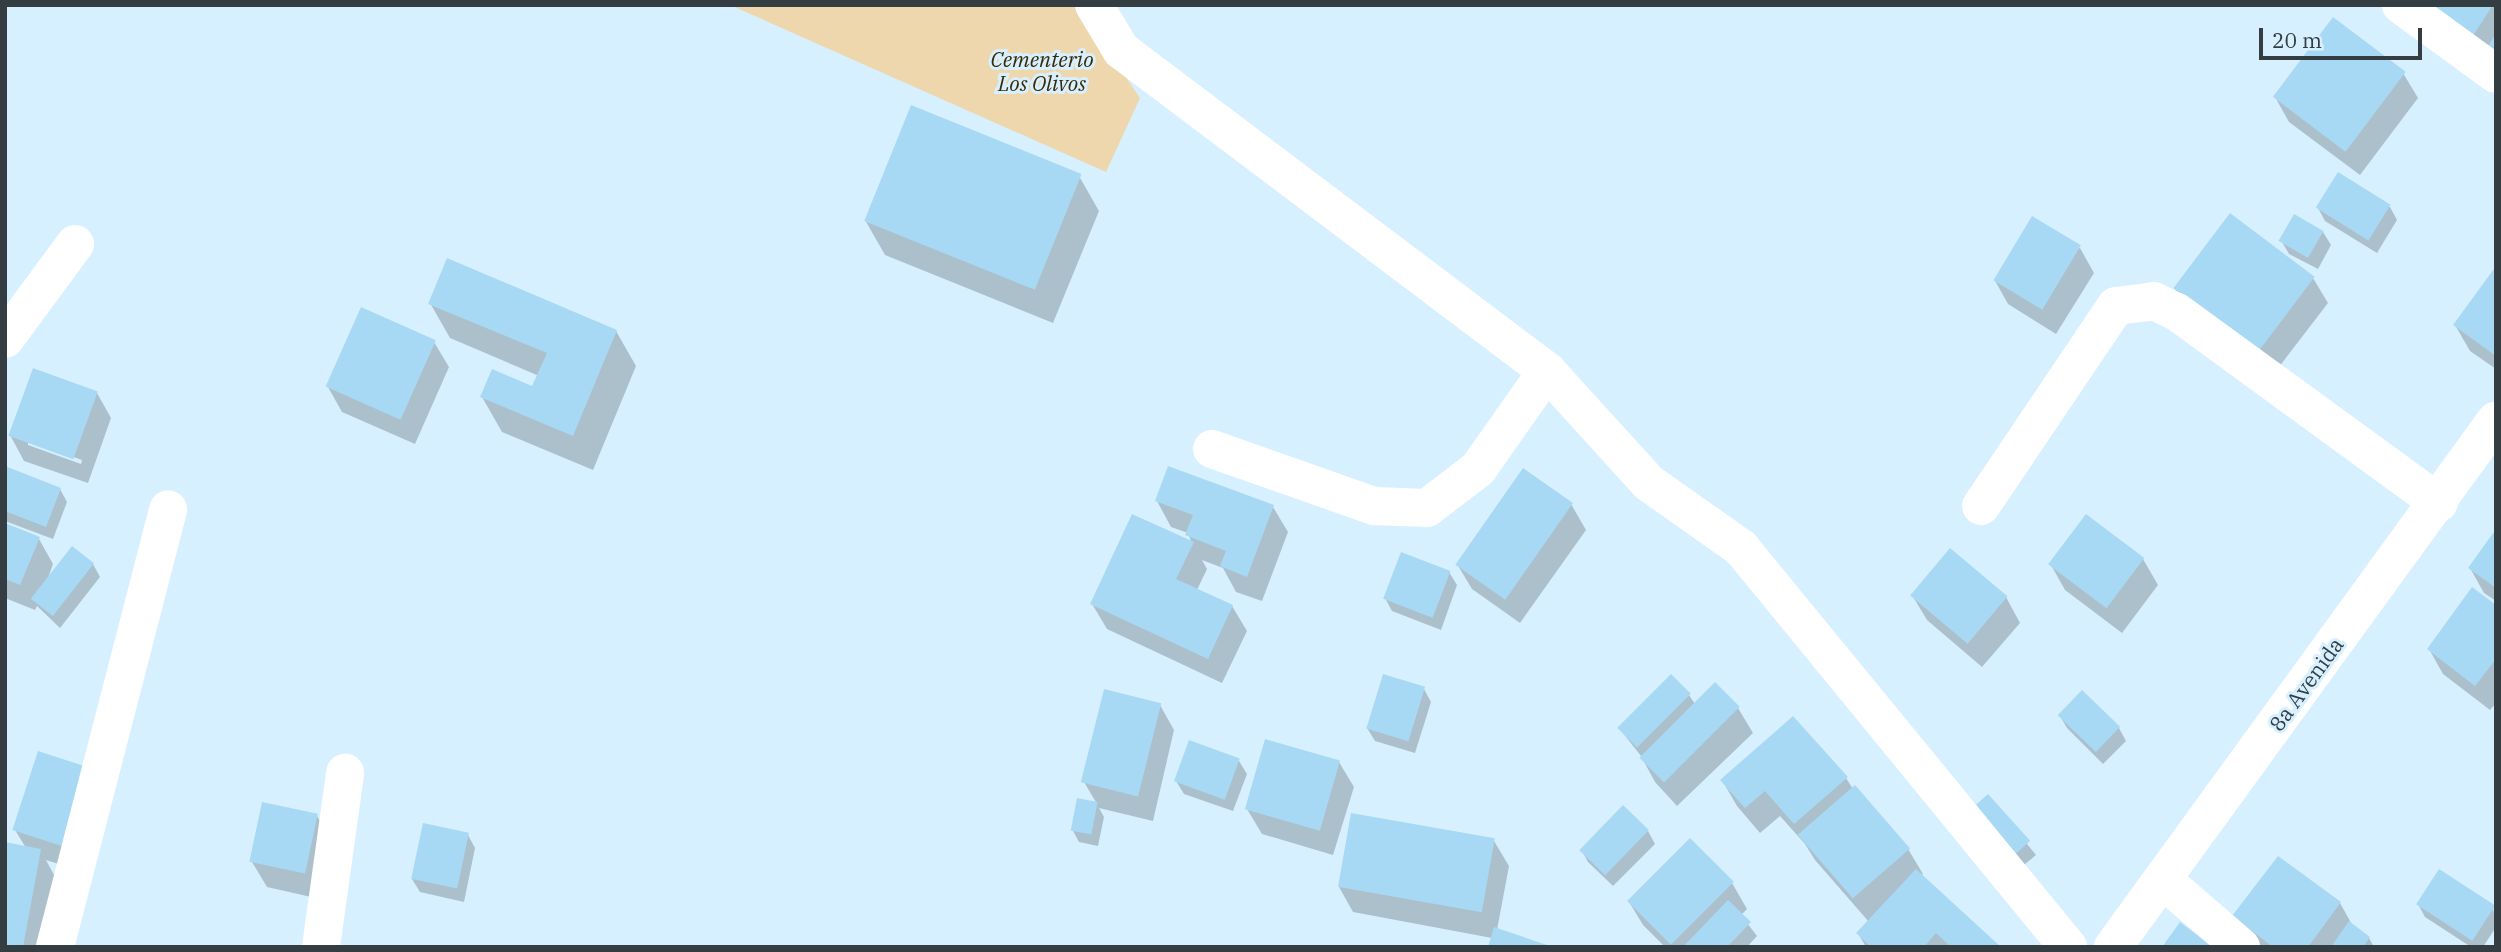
<!DOCTYPE html>
<html>
<head>
<meta charset="utf-8">
<style>
  body { margin:0 }
  #map { position:relative; width:2501px; height:952px; overflow:hidden; background:#d7f0ff; font-family:"IBM Plex Serif",serif }
  div>[style] { position:absolute }
  .green>* { inset:0; background:#eed6ad }
  .shadow>* { inset:0; background:#0003 }
  .building>* { inset:0; background:#a8d9f4; transform-origin:0 0 }
  .minor>* { height:38px; margin:-19px; padding:0 19px; transform-origin:19px; border-radius:19px; background:#fff }
  span { translate:-50% -50%; white-space:nowrap; text-align:center; line-height:1.15; -webkit-text-stroke:6px #d7f0ff; paint-order:stroke }
  .park-label { font-size:21px; color:#3b2905; font-style:italic }
  .street-label { font-size:21px; color:#333d42 }
  .frame { position:absolute; inset:0; border:7px solid #333d42; pointer-events:none }
  .scale { position:absolute; left:2259px; top:28px; width:163px; height:32px; box-sizing:border-box; border:4px solid #333d42; border-top:0; padding-left:9px; font-size:21px; line-height:24px; white-space:nowrap; color:#333d42; -webkit-text-stroke:5px #d7f0ff; paint-order:stroke }
</style>
</head>
<body>
<div id="map">
  <div class="green">
    <div style="clip-path:polygon(730px 5px,1077px 5px,1140px 98px,1106px 172px)"></div>
  </div>
  <div class="shadow">
    <div style="clip-path:polygon(2394px 5px,2496px 5px,2496px 64px)"></div>
    <div style="clip-path:polygon(2403px 73px,2418px 98px,2360px 175px,2289px 122px,2275px 97px)"></div>
    <div style="clip-path:polygon(1079px 176px,1099px 211px,1053px 323px,885px 255px,865px 220px)"></div>
    <div style="clip-path:polygon(2390px 207px,2397px 220px,2377px 253px,2325px 221px,2318px 208px)"></div>
    <div style="clip-path:polygon(2323px 232px,2331px 245px,2318px 269px,2289px 254px,2282px 242px)"></div>
    <div style="clip-path:polygon(2080px 248px,2094px 273px,2056px 334px,2008px 304px,1994px 279px)"></div>
    <div style="clip-path:polygon(2496px 269px,2496px 369px,2470px 351px,2455px 325px)"></div>
    <div style="clip-path:polygon(2313px 278px,2328px 303px,2272px 376px,2189px 312px,2174px 287px)"></div>
    <div style="clip-path:polygon(430px 303px,616px 331px,636px 366px,593px 470px,502px 432px,482px 397px,533px 389px,539px 376px,450px 338px)"></div>
    <div style="clip-path:polygon(434px 342px,449px 367px,415px 444px,342px 412px,328px 387px)"></div>
    <div style="clip-path:polygon(evenodd,97px 393px,111px 418px,88px 483px,24px 461px,10px 435px,97px 393px,28px 441px,82px 460px,81px 464px,28px 445px,28px 441px)"></div>
    <div style="clip-path:polygon(5px 468px,60px 489px,67px 502px,53px 539px,5px 521px)"></div>
    <div style="clip-path:polygon(1157px 501px,1273px 507px,1288px 532px,1262px 601px,1236px 592px,1223px 568px,1202px 560px,1207px 569px,1197px 590px,1232px 606px,1247px 631px,1222px 683px,1107px 629px,1092px 604px,1192px 544px,1188px 533px,1171px 527px)"></div>
    <div style="clip-path:polygon(1571px 504px,1586px 530px,1520px 623px,1472px 589px,1457px 564px)"></div>
    <div style="clip-path:polygon(5px 525px,39px 539px,53px 564px,48px 578px,93px 564px,100px 577px,60px 628px,37px 606px,35px 610px,5px 598px)"></div>
    <div style="clip-path:polygon(2496px 532px,2496px 601px,2484px 593px,2470px 568px)"></div>
    <div style="clip-path:polygon(2143px 559px,2158px 585px,2122px 633px,2065px 590px,2051px 565px)"></div>
    <div style="clip-path:polygon(1449px 572px,1457px 585px,1441px 630px,1392px 611px,1385px 598px)"></div>
    <div style="clip-path:polygon(1912px 595px,2006px 597px,2020px 623px,1982px 667px,1927px 620px)"></div>
    <div style="clip-path:polygon(2496px 607px,2496px 703px,2490px 710px,2443px 674px,2429px 649px)"></div>
    <div style="clip-path:polygon(1424px 689px,1431px 702px,1415px 753px,1375px 741px,1367px 728px)"></div>
    <div style="clip-path:polygon(1689px 695px,1695px 704px,1738px 708px,1753px 733px,1677px 806px,1655px 782px,1641px 756px,1619px 728px)"></div>
    <div style="clip-path:polygon(1160px 705px,1174px 730px,1153px 821px,1099px 808px,1104px 817px,1098px 846px,1079px 842px,1072px 829px,1097px 804px,1084px 782px)"></div>
    <div style="clip-path:polygon(2060px 716px,2119px 728px,2126px 741px,2103px 764px,2067px 728px)"></div>
    <div style="clip-path:polygon(39px 753px,81px 871px,46px 860px,60px 886px,49px 947px,5px 947px,26px 848px,15px 830px)"></div>
    <div style="clip-path:polygon(1239px 761px,1247px 774px,1233px 811px,1184px 794px,1176px 781px)"></div>
    <div style="clip-path:polygon(1339px 762px,1354px 787px,1333px 855px,1262px 834px,1247px 809px)"></div>
    <div style="clip-path:polygon(1846px 778px,1853px 789px,1908px 849px,1923px 874px,1921px 876px,1999px 947px,1866px 947px,1858px 933px,1869px 922px,1815px 860px,1805px 844px,1780px 816px,1760px 833px,1737px 806px,1722px 780px)"></div>
    <div style="clip-path:polygon(1988px 796px,2036px 855px,2014px 873px)"></div>
    <div style="clip-path:polygon(317px 816px,332px 841px,320px 899px,267px 887px,252px 862px)"></div>
    <div style="clip-path:polygon(1648px 831px,1655px 844px,1613px 886px,1588px 862px,1581px 849px)"></div>
    <div style="clip-path:polygon(468px 835px,475px 848px,464px 902px,420px 892px,412px 879px)"></div>
    <div style="clip-path:polygon(1494px 841px,1509px 866px,1497px 930px,1492px 938px,1353px 912px,1339px 887px)"></div>
    <div style="clip-path:polygon(1732px 883px,1747px 909px,1741px 915px,1757px 936px,1747px 947px,1665px 947px,1643px 925px,1628px 900px)"></div>
    <div style="clip-path:polygon(2340px 903px,2354px 928px,2369px 938px,2374px 947px,2255px 947px,2234px 917px)"></div>
    <div style="clip-path:polygon(2418px 904px,2493px 907px,2496px 927px,2483px 947px,2471px 947px,2425px 917px)"></div>
  </div>
  <div class="building">
    <div style="clip-path:polygon(2413px 5px,2493px 5px,2468px 43px)"></div>
    <div style="left:2333px;top:17px;width:91px;height:100px;rotate:37deg"></div>
    <div style="clip-path:polygon(2496px 33px,2496px 56px,2486px 50px)"></div>
    <div style="left:911px;top:105px;width:184px;height:125px;rotate:22deg"></div>
    <div style="left:2338px;top:172px;width:62px;height:42px;rotate:32deg"></div>
    <div style="left:2230px;top:213px;width:106px;height:94px;rotate:37deg"></div>
    <div style="left:2294px;top:214px;width:34px;height:31px;rotate:30deg"></div>
    <div style="left:2032px;top:216px;width:57px;height:75px;rotate:31deg"></div>
    <div style="clip-path:polygon(447px 258px,617px 330px,573px 436px,480px 397px,492px 369px,532px 386px,547px 353px,428px 304px)"></div>
    <div style="clip-path:polygon(2496px 266px,2496px 356px,2453px 325px)"></div>
    <div style="left:361px;top:307px;width:82px;height:87px;rotate:24deg"></div>
    <div style="left:33px;top:368px;width:69px;height:72px;rotate:20deg"></div>
    <div style="clip-path:polygon(5px 466px,61px 488px,46px 527px,5px 511px)"></div>
    <div style="clip-path:polygon(1168px 466px,1274px 505px,1247px 577px,1220px 566px,1226px 551px,1185px 535px,1193px 515px,1155px 501px)"></div>
    <div style="left:1523px;top:468px;width:61px;height:118px;rotate:35deg"></div>
    <div style="clip-path:polygon(1132px 514px,1194px 542px,1176px 579px,1233px 605px,1208px 659px,1090px 604px)"></div>
    <div style="left:2086px;top:514px;width:73px;height:63px;rotate:37deg"></div>
    <div style="clip-path:polygon(5px 523px,40px 537px,20px 585px,5px 579px)"></div>
    <div style="clip-path:polygon(2496px 529px,2496px 588px,2468px 568px)"></div>
    <div style="left:72px;top:546px;width:28px;height:67px;rotate:38deg"></div>
    <div style="left:1950px;top:548px;width:75px;height:62px;rotate:40deg"></div>
    <div style="left:1401px;top:552px;width:53px;height:50px;rotate:21deg"></div>
    <div style="clip-path:polygon(2472px 587px,2496px 605px,2496px 659px,2475px 686px,2427px 649px)"></div>
    <div style="left:1383px;top:674px;width:44px;height:57px;rotate:17deg"></div>
    <div style="left:1671px;top:674px;width:28px;height:76px;rotate:45deg"></div>
    <div style="left:1715px;top:682px;width:35px;height:107px;rotate:45deg"></div>
    <div style="left:1104px;top:689px;width:59px;height:96px;rotate:14deg"></div>
    <div style="left:2082px;top:690px;width:53px;height:35px;rotate:44deg"></div>
    <div style="clip-path:polygon(1793px 716px,1848px 777px,1794px 824px,1765px 791px,1745px 808px,1720px 780px)"></div>
    <div style="left:1265px;top:739px;width:78px;height:73px;rotate:16deg"></div>
    <div style="left:1189px;top:740px;width:54px;height:44px;rotate:20deg"></div>
    <div style="left:38px;top:751px;width:56px;height:83px;rotate:18deg"></div>
    <div style="left:1855px;top:785px;width:84px;height:76px;rotate:49deg"></div>
    <div style="left:1988px;top:794px;width:63px;height:30px;rotate:48deg"></div>
    <div style="left:1077px;top:798px;width:21px;height:33px;rotate:11deg"></div>
    <div style="left:262px;top:802px;width:57px;height:61px;rotate:12deg"></div>
    <div style="left:1623px;top:805px;width:36px;height:63px;rotate:44deg"></div>
    <div style="left:1351px;top:813px;width:146px;height:75px;rotate:10deg"></div>
    <div style="left:423px;top:823px;width:47px;height:57px;rotate:12deg"></div>
    <div style="left:1690px;top:838px;width:62px;height:89px;rotate:45deg"></div>
    <div style="clip-path:polygon(5px 842px,41px 849px,23px 947px,5px 947px)"></div>
    <div style="clip-path:polygon(2278px 856px,2341px 902px,2308px 947px,2273px 947px,2232px 916px)"></div>
    <div style="clip-path:polygon(1916px 869px,2001px 947px,1951px 947px,1936px 933px,1924px 947px,1871px 947px,1856px 933px)"></div>
    <div style="left:2439px;top:869px;width:67px;height:42px;rotate:33deg"></div>
    <div style="clip-path:polygon(1728px 900px,1751px 922px,1727px 947px,1683px 947px)"></div>
    <div style="clip-path:polygon(2349px 921px,2370px 937px,2363px 947px,2331px 947px)"></div>
    <div style="clip-path:polygon(2180px 922px,2213px 947px,2162px 947px)"></div>
    <div style="clip-path:polygon(1494px 927px,1550px 946px,1550px 947px,1488px 947px)"></div>
  </div>
  <div class="minor">
    <div style="left:1094px;top:5px;width:52px;rotate:59deg"></div>
    <div style="left:1121px;top:50px;width:533px;rotate:37deg"></div>
    <div style="left:1547px;top:371px;width:151px;rotate:47.7deg"></div>
    <div style="left:1649px;top:483px;width:113px;rotate:35.2deg"></div>
    <div style="left:1741px;top:548px;width:516px;rotate:50.66deg"></div>
    <div style="left:2401px;top:5px;width:117px;rotate:36deg"></div>
    <div style="left:5px;top:339px;width:118px;rotate:-53.6deg"></div>
    <div style="left:1212px;top:449px;width:172px;rotate:19.4deg"></div>
    <div style="left:1374px;top:506px;width:53px;rotate:2.2deg"></div>
    <div style="left:1427px;top:508px;width:64px;rotate:-37.4deg"></div>
    <div style="left:1478px;top:469px;width:120px;rotate:-54.9deg"></div>
    <div style="left:1981px;top:506px;width:241px;rotate:-56deg"></div>
    <div style="left:2116px;top:306px;width:38px;rotate:-7deg"></div>
    <div style="left:2154px;top:301px;width:25px;rotate:26deg"></div>
    <div style="left:2177px;top:312px;width:324px;rotate:36.1deg"></div>
    <div style="left:2163px;top:880px;width:103px;rotate:40.7deg"></div>
    <div style="left:55px;top:947px;width:452px;rotate:-75.5deg"></div>
    <div style="left:321px;top:947px;width:176px;rotate:-82.1deg"></div>
    <div style="left:2113px;top:947px;width:651px;rotate:-53.99deg"></div>
  </div>
  <div class="park-label">
    <span style="left:1042px;top:71px">Cementerio<br>Los Olivos</span>
  </div>
  <div class="street-label">
    <span style="left:2306px;top:684px;rotate:-54deg">8a Avenida</span>
  </div>
  <div class="frame"></div>
  <div class="scale">20 m</div>
</div>
</body>
</html>
